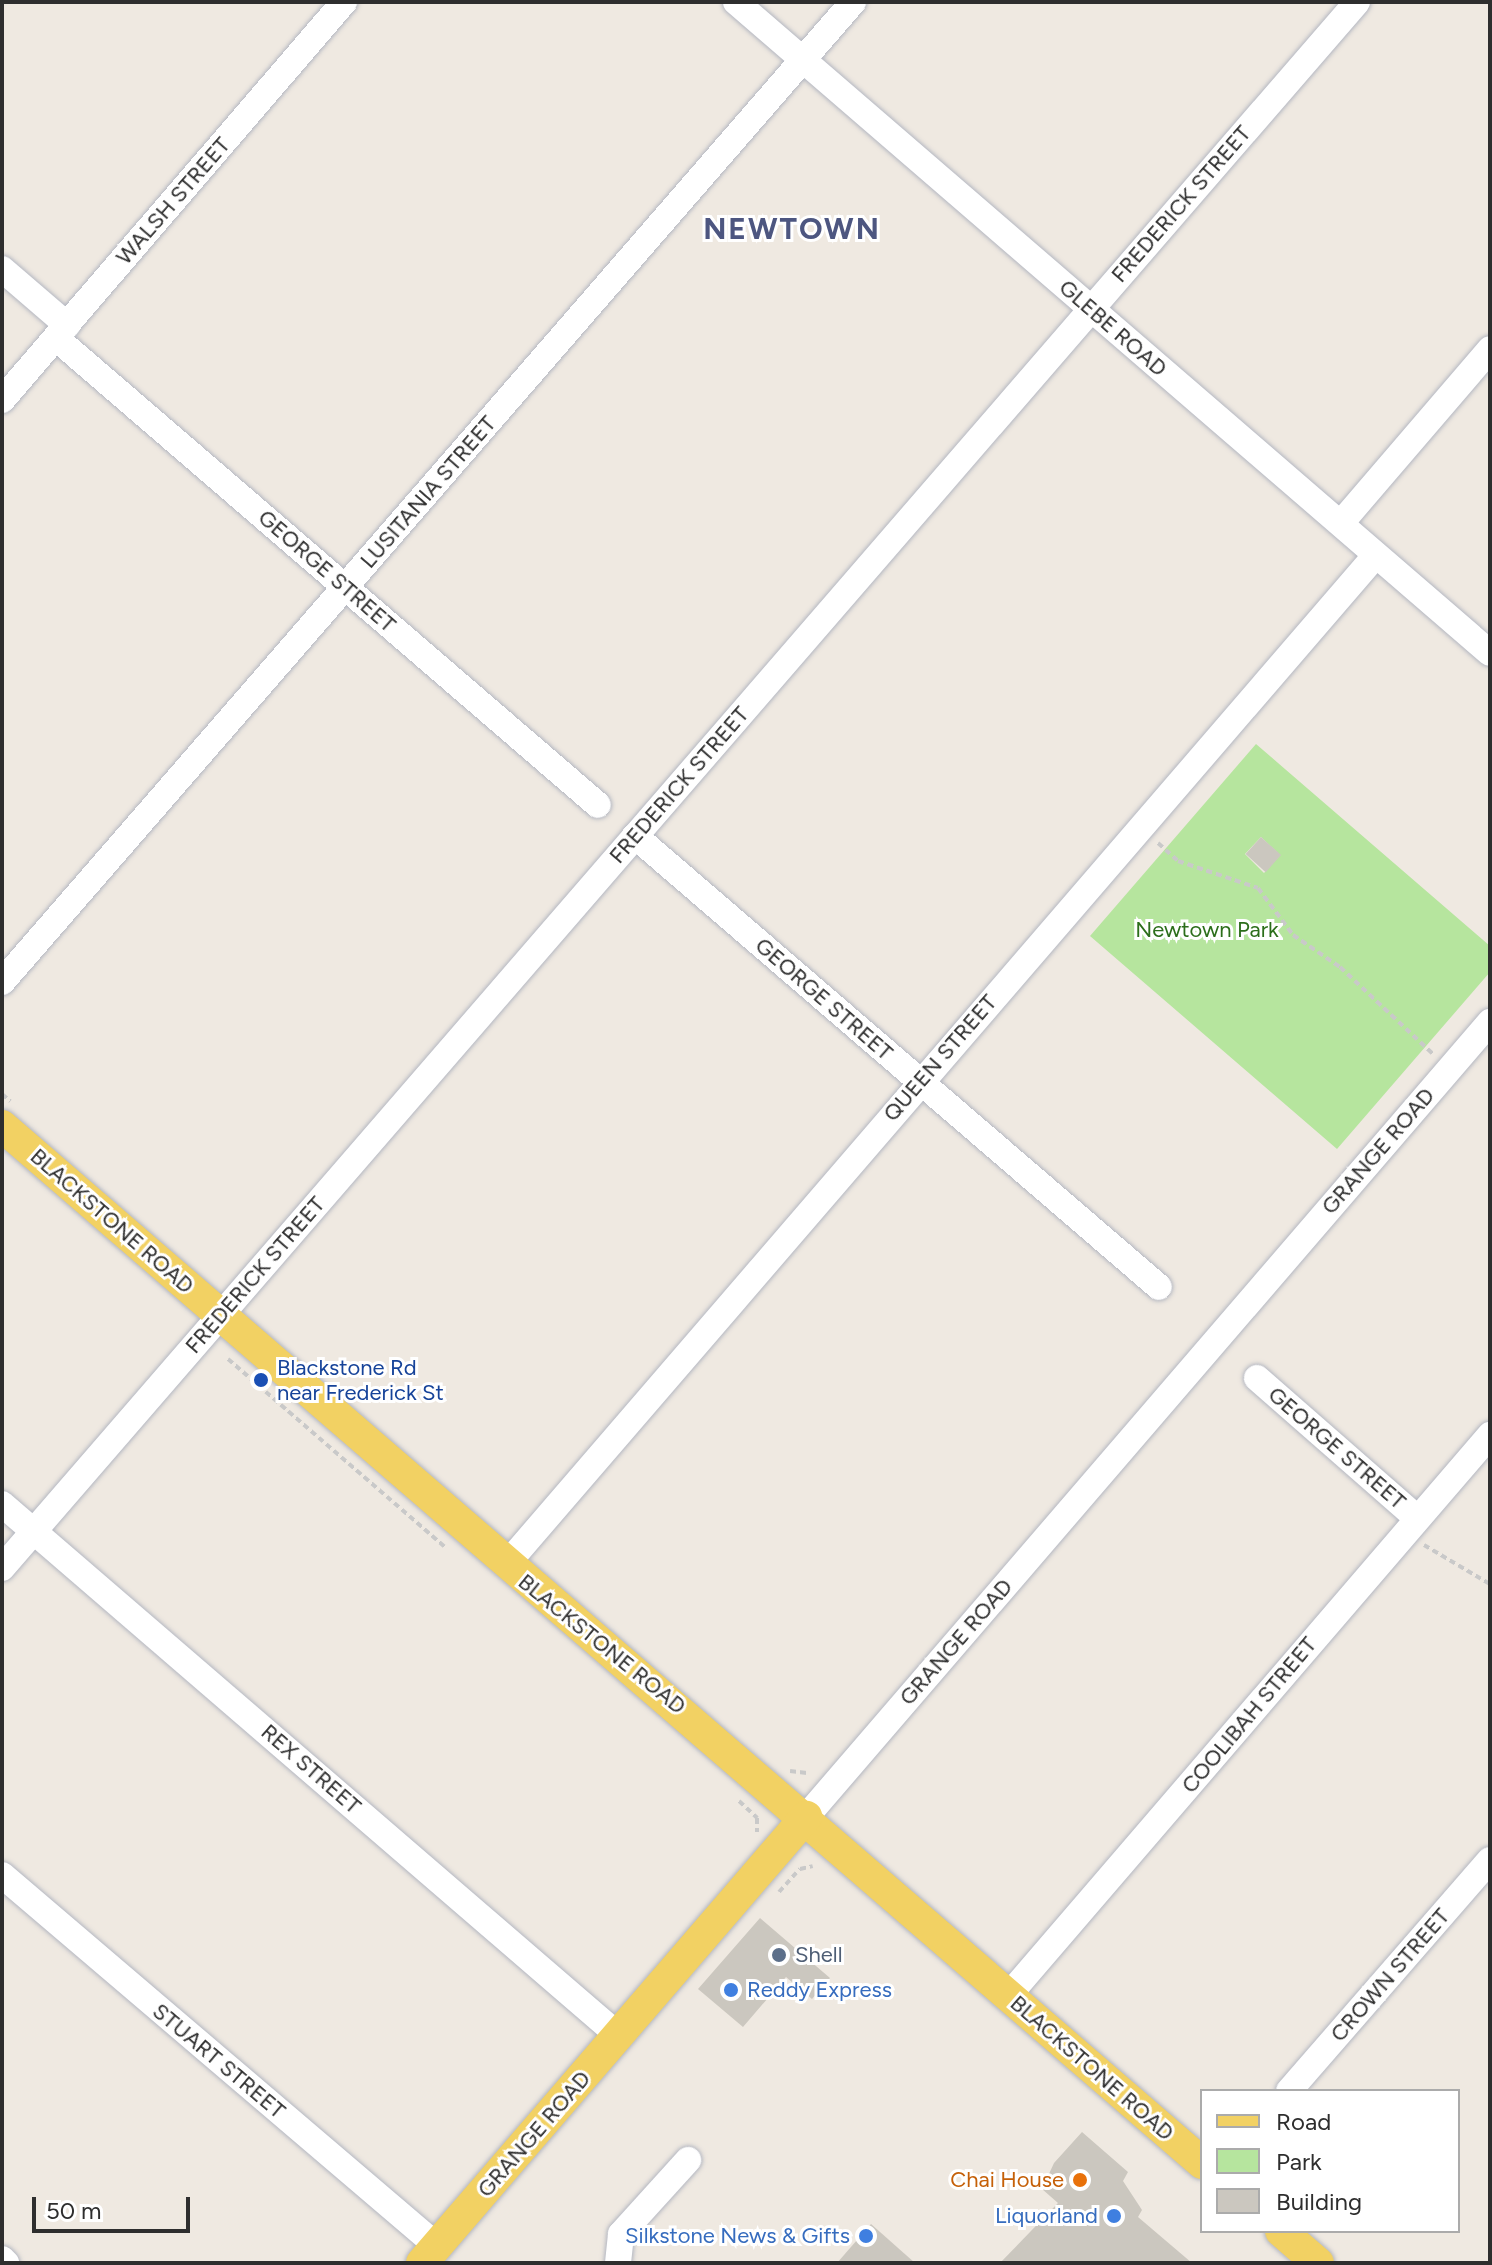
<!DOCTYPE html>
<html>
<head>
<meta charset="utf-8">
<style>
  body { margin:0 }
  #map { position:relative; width:1492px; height:2265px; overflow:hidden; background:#efe9e1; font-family:Figtree,sans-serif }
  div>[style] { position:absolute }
  .green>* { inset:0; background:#b6e59e }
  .building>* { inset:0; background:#cbc7bf; transform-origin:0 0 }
  .path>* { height:4px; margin-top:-2px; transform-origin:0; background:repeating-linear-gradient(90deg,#c9c9c9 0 6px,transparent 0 10px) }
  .roads { filter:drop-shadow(0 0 2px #b4b7c1) drop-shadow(0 0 2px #b4b7c1) }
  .minor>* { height:26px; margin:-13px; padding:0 13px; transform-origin:13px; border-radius:13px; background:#fff }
  .major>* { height:32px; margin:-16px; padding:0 16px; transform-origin:16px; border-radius:16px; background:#f2d163 }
  .dots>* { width:22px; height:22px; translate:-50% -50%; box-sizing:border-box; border:4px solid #fff; border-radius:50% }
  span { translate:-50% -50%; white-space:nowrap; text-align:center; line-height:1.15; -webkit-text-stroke:6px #fff; paint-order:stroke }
  .street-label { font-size:22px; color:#2e2e2e }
  .park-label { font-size:22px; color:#2c6e1b }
  .transit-label { font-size:22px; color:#164399 }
  .left { translate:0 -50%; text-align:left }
  .service-label { font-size:22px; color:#4e5e75 }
  .shop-label { font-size:22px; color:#366cbe }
  .right { translate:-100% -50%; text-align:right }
  .food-label { font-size:22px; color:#c56008 }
  .district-label { font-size:30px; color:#4d5680; font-weight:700; letter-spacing:2px }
  .frame { position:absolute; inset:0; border:4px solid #2e2e2e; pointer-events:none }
  .legend { position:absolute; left:1200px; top:2089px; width:260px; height:144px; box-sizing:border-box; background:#fff; border:2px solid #ababab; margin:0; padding:10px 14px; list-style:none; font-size:24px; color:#2e2e2e }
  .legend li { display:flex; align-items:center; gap:16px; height:40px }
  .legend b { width:40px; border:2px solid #ababab }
  .scale { position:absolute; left:32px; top:2197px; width:158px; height:36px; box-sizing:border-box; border:4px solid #2e2e2e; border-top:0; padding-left:10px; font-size:24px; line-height:28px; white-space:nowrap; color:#2e2e2e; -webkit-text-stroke:6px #fff; paint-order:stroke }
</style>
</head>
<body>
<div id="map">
  <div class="green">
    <div style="clip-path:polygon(evenodd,1256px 744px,1490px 946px,1490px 972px,1337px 1149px,1090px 936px,1256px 744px,1261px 837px,1280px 855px,1264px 873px,1245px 854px,1261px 837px)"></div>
  </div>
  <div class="building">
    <div style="left:1261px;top:837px;width:27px;height:23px;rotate:42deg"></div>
    <div style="clip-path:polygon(760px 1918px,830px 1978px,812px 1999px,786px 1977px,743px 2027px,698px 1989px)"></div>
    <div style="clip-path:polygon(1082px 2132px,1128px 2172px,1123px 2181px,1142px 2210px,1138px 2217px,1192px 2263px,1000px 2263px,1058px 2203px,1042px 2189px,1054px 2163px)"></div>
    <div style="clip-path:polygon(871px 2224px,915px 2263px,837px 2263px)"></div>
  </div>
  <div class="path">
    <div style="left:1158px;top:843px;width:27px;rotate:42deg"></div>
    <div style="left:1178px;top:861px;width:84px;rotate:18.6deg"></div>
    <div style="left:1258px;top:888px;width:59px;rotate:53.3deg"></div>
    <div style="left:1293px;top:935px;width:57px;rotate:34.2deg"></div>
    <div style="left:1340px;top:967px;width:127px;rotate:43.1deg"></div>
    <div style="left:2px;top:1094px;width:11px;rotate:41deg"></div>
    <div style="left:228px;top:1359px;width:287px;rotate:40.9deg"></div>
    <div style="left:1424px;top:1545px;width:77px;rotate:30.6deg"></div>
    <div style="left:790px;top:1771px;width:17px;rotate:7deg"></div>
    <div style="left:739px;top:1801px;width:25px;rotate:43deg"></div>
    <div style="left:757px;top:1818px;width:14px;rotate:90deg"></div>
    <div style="left:779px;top:1892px;width:31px;rotate:-48deg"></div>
    <div style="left:800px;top:1869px;width:13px;rotate:-13deg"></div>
  </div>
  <div class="roads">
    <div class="minor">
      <div style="left:736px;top:2px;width:996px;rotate:40.81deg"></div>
      <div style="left:2px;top:269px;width:86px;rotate:40.7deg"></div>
      <div style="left:56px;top:338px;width:715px;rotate:40.75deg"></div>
      <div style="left:2px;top:400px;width:525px;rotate:-49.33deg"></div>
      <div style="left:1341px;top:523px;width:229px;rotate:-49.4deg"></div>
      <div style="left:635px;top:836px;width:691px;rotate:40.72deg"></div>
      <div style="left:2px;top:982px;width:1298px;rotate:-49.03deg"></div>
      <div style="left:1257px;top:1378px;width:213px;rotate:41.2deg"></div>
      <div style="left:2px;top:1504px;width:815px;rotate:40.77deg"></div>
      <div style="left:506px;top:1565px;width:1333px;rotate:-49.26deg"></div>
      <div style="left:2px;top:1568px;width:2071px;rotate:-49.13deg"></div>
      <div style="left:806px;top:1817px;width:1049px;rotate:-49.29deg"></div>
      <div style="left:2px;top:1875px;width:572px;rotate:40.46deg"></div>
      <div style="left:1008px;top:1996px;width:740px;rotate:-49.33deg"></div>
      <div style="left:1289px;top:2091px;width:306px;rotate:-49deg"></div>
      <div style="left:2px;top:2259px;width:6px;rotate:45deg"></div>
      <div style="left:618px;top:2263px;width:29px;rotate:-84deg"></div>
      <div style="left:621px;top:2234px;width:100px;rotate:-47.8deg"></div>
    </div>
    <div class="major">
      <div style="left:2px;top:1126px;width:1586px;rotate:40.83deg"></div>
      <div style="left:1281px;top:2231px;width:49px;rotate:40.9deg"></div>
      <div style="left:422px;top:2263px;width:589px;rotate:-49.27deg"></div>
    </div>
  </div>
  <div class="dots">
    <div style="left:261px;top:1380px;background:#1a4fb4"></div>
    <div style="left:779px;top:1955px;background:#5c6f8a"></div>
    <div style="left:731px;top:1990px;background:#3f7fe0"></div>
    <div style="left:1080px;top:2180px;background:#e8710a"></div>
    <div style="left:1114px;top:2216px;background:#3f7fe0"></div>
    <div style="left:866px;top:2236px;background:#3f7fe0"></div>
  </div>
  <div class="street-label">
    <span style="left:173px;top:201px;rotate:-49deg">WALSH STREET</span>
    <span style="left:1181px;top:204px;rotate:-49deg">FREDERICK STREET</span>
    <span style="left:1113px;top:328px;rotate:41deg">GLEBE ROAD</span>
    <span style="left:428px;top:492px;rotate:-49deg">LUSITANIA STREET</span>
    <span style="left:327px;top:571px;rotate:41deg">GEORGE STREET</span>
    <span style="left:679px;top:785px;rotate:-49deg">FREDERICK STREET</span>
    <span style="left:824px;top:999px;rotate:41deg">GEORGE STREET</span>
    <span style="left:940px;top:1058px;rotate:-49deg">QUEEN STREET</span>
    <span style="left:1378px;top:1151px;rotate:-49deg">GRANGE ROAD</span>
    <span style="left:112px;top:1221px;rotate:41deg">BLACKSTONE ROAD</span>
    <span style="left:255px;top:1275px;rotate:-49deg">FREDERICK STREET</span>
    <span style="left:1337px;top:1448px;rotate:41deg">GEORGE STREET</span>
    <span style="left:956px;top:1642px;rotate:-49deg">GRANGE ROAD</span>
    <span style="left:602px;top:1644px;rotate:39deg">BLACKSTONE ROAD</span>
    <span style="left:1249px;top:1715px;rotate:-50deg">COOLIBAH STREET</span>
    <span style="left:311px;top:1769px;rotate:41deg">REX STREET</span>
    <span style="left:1390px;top:1975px;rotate:-49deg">CROWN STREET</span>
    <span style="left:219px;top:2061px;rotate:40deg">STUART STREET</span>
    <span style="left:1092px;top:2068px;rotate:41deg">BLACKSTONE ROAD</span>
    <span style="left:534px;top:2134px;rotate:-49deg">GRANGE ROAD</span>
  </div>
  <div class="park-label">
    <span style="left:1207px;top:930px">Newtown Park</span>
  </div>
  <div class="transit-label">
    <span class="left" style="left:277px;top:1380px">Blackstone Rd<br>near Frederick St</span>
  </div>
  <div class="service-label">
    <span class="left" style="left:795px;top:1955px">Shell</span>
  </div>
  <div class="shop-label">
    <span class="left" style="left:747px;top:1990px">Reddy Express</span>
    <span class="right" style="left:1098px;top:2216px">Liquorland</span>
    <span class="right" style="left:850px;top:2236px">Silkstone News &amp; Gifts</span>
  </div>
  <div class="food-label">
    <span class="right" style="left:1064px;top:2180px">Chai House</span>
  </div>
  <div class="district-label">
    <span style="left:792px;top:229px">NEWTOWN</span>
  </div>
  <div class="frame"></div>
  <ul class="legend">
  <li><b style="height:10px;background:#f2d163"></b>Road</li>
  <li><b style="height:22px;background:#b6e59e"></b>Park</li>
  <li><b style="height:22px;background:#cbc7bf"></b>Building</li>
  </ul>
  <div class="scale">50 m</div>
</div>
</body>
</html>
